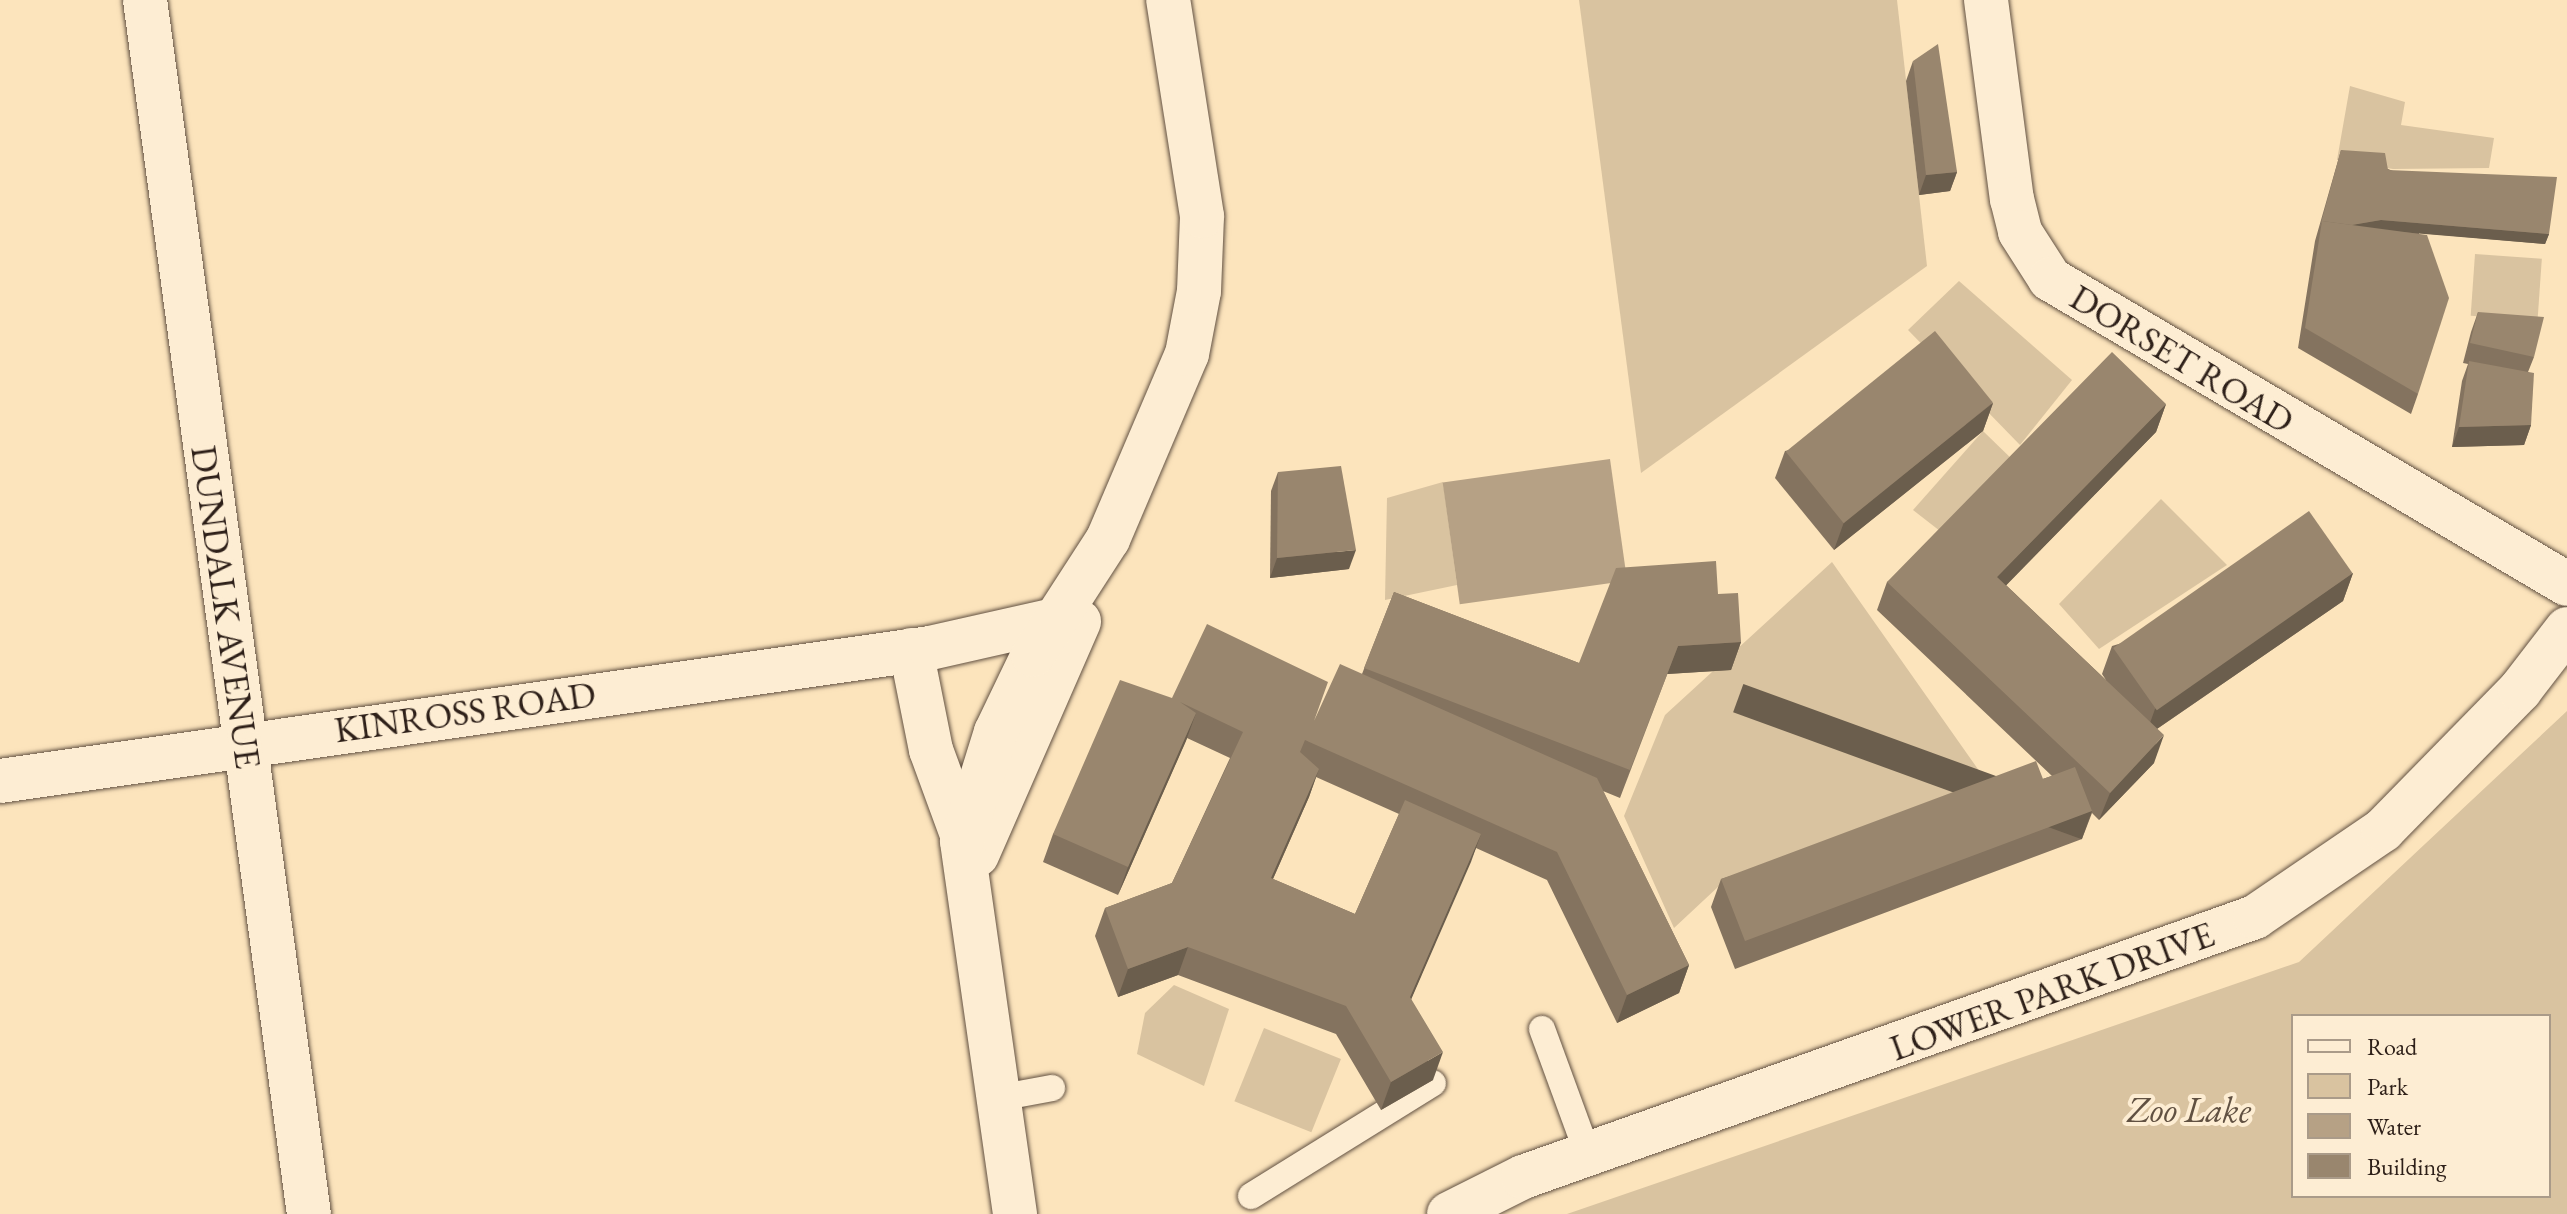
<!DOCTYPE html>
<html>
<head>
<meta charset="utf-8">
<style>
  body { margin:0 }
  #map { position:relative; width:2567px; height:1214px; overflow:hidden; background:#fce4bc; font-family:"EB Garamond",serif }
  div>[style] { position:absolute }
  .green>* { inset:0; background:#d9c3a0; transform-origin:0 0 }
  .water>* { inset:0; background:#b6a185; transform-origin:0 0 }
  .roads { filter:drop-shadow(0 0 2px #625142) drop-shadow(0 0 2px #625142) }
  .service>* { height:26px; margin:-13px; padding:0 13px; transform-origin:13px; border-radius:13px; background:#fdedd3 }
  .minor>* { height:44px; margin:-22px; padding:0 22px; transform-origin:22px; border-radius:22px; background:#fdedd3 }
  .wall>* { inset:0; background:#84735f }
  .shaded-wall>* { inset:0; background:#6b5e4d; transform-origin:0 0 }
  .building>* { inset:0; background:#99866e; transform-origin:0 0 }
  span { translate:-50% -50%; white-space:nowrap; text-align:center; line-height:1.15; -webkit-text-stroke:8px #fdedd3; paint-order:stroke }
  .street-label { font-size:36px; color:#2e2019 }
  .park-label { font-size:36px; color:#615142; font-style:italic }
  .legend { position:absolute; left:2291px; top:1014px; width:260px; height:184px; box-sizing:border-box; background:#fdedd3; border:2px solid #aa9b89; margin:0; padding:10px 14px; list-style:none; font-size:24px; color:#2e2019 }
  .legend li { display:flex; align-items:center; gap:16px; height:40px }
  .legend b { width:40px; border:2px solid #aa9b89 }
</style>
</head>
<body>
<div id="map">
  <div class="green">
    <div style="clip-path:polygon(1579px 0,1897px 0,1927px 266px,1641px 473px)"></div>
    <div style="clip-path:polygon(2350px 86px,2405px 102px,2401px 125px,2494px 138px,2489px 168px,2393px 169px,2337px 160px)"></div>
    <div style="left:2475px;top:254px;width:67px;height:62px;rotate:4deg"></div>
    <div style="clip-path:polygon(1959px 281px,2072px 380px,2020px 445px,1908px 330px)"></div>
    <div style="clip-path:polygon(1983px 431px,2019px 466px,1949px 538px,1913px 510px)"></div>
    <div style="clip-path:polygon(1443px 482px,1457px 585px,1385px 600px,1387px 498px)"></div>
    <div style="clip-path:polygon(2161px 499px,2227px 565px,2099px 649px,2059px 604px)"></div>
    <div style="clip-path:polygon(1832px 562px,1987px 782px,1719px 886px,1674px 928px,1624px 816px,1665px 715px)"></div>
    <div style="clip-path:polygon(evenodd,2567px 711px,2567px 1214px,1567px 1214px,2299px 962px,2567px 711px,2293px 1016px,2549px 1016px,2549px 1196px,2293px 1196px,2293px 1016px)"></div>
    <div style="clip-path:polygon(1174px 985px,1229px 1009px,1204px 1086px,1137px 1054px,1145px 1013px)"></div>
    <div style="left:1264px;top:1028px;width:83px;height:79px;rotate:22deg"></div>
  </div>
  <div class="water">
    <div style="left:1610px;top:459px;width:123px;height:169px;rotate:82deg"></div>
  </div>
  <div class="roads">
    <div class="service">
      <div style="left:1542px;top:1029px;width:134px;rotate:69.9deg"></div>
      <div style="left:998px;top:1098px;width:55px;rotate:-10.5deg"></div>
      <div style="left:1251px;top:1196px;width:214px;rotate:-31.8deg"></div>
    </div>
    <div class="minor">
      <div style="left:145px;top:0;width:1225px;rotate:82.31deg"></div>
      <div style="left:1986px;top:0;width:201px;rotate:82.6deg"></div>
      <div style="left:2012px;top:199px;width:34px;rotate:76deg"></div>
      <div style="left:2020px;top:232px;width:56px;rotate:57.4deg"></div>
      <div style="left:2050px;top:279px;width:600px;rotate:30.54deg"></div>
      <div style="left:911px;top:650px;width:102px;rotate:78.7deg"></div>
      <div style="left:931px;top:750px;width:99px;rotate:69.9deg"></div>
      <div style="left:0;top:781px;width:939px;rotate:-8.14deg"></div>
      <div style="left:930px;top:648px;width:146px;rotate:-12.7deg"></div>
      <div style="left:977px;top:855px;width:255px;rotate:-66.4deg"></div>
      <div style="left:1015px;top:1214px;width:377px;rotate:-98.1deg"></div>
      <div style="left:962px;top:841px;width:114px;rotate:-72.7deg"></div>
      <div style="left:996px;top:732px;width:85px;rotate:-64.3deg"></div>
      <div style="left:1033px;top:655px;width:138px;rotate:-57.1deg"></div>
      <div style="left:1108px;top:539px;width:201px;rotate:-66.9deg"></div>
      <div style="left:1187px;top:354px;width:64px;rotate:-79.2deg"></div>
      <div style="left:1199px;top:291px;width:75px;rotate:-87.7deg"></div>
      <div style="left:1202px;top:216px;width:219px;rotate:-98.9deg"></div>
      <div style="left:1449px;top:1214px;width:83px;rotate:-26.6deg"></div>
      <div style="left:1523px;top:1177px;width:777px;rotate:-19.55deg"></div>
      <div style="left:2255px;top:917px;width:155px;rotate:-34.2deg"></div>
      <div style="left:2383px;top:830px;width:196px;rotate:-45.6deg"></div>
      <div style="left:2520px;top:690px;width:77px;rotate:-52.4deg"></div>
    </div>
  </div>
  <div class="wall">
    <div style="clip-path:polygon(1913px 61px,1957px 172px,1950px 191px,1919px 195px,1906px 81px)"></div>
    <div style="clip-path:polygon(2341px 150px,2549px 234px,2545px 244px,2419px 233px,2418px 394px,2411px 414px,2298px 348px,2315px 241px)"></div>
    <div style="clip-path:polygon(2478px 312px,2534px 357px,2528px 372px,2531px 425px,2524px 445px,2452px 447px,2462px 381px,2468px 364px,2463px 363px,2471px 332px)"></div>
    <div style="clip-path:polygon(1993px 403px,1983px 431px,1834px 550px,1775px 478px,1785px 451px)"></div>
    <div style="clip-path:polygon(2166px 404px,2156px 432px,2006px 585px,2106px 680px,2102px 674px,2112px 646px,2353px 573px,2343px 601px,2157px 729px,2154px 763px,2099px 820px,2092px 813px,2082px 839px,1735px 969px,1711px 907px,1721px 879px,2052px 776px,1877px 610px,1887px 582px)"></div>
    <div style="clip-path:polygon(1278px 472px,1349px 569px,1270px 578px,1271px 491px)"></div>
    <div style="clip-path:polygon(evenodd,1394px 592px,1579px 663px,1718px 594px,1741px 642px,1731px 670px,1667px 674px,1620px 798px,1603px 791px,1689px 965px,1679px 993px,1617px 1023px,1547px 880px,1476px 848px,1411px 999px,1433px 1080px,1381px 1110px,1336px 1034px,1178px 975px,1118px 997px,1095px 936px,1105px 908px,1172px 883px,1230px 758px,1187px 738px,1118px 895px,1043px 862px,1053px 834px,1172px 698px,1314px 721px,1362px 674px,1394px 592px,1316px 777px,1399px 814px,1355px 914px,1273px 879px,1309px 797px,1316px 777px)"></div>
  </div>
  <div class="shaded-wall">
    <div style="clip-path:polygon(1957px 172px,1950px 191px,1919px 195px,1926px 175px)"></div>
    <div style="clip-path:polygon(2381px 220px,2549px 234px,2545px 244px,2377px 230px,2321px 230px)"></div>
    <div style="clip-path:polygon(1993px 403px,1983px 431px,1834px 550px,1844px 522px)"></div>
    <div style="clip-path:polygon(2166px 404px,2156px 432px,1987px 605px,1997px 577px)"></div>
    <div style="clip-path:polygon(2531px 425px,2524px 445px,2452px 447px,2459px 427px)"></div>
    <div style="clip-path:polygon(1356px 550px,1349px 569px,1270px 578px,1277px 558px)"></div>
    <div style="clip-path:polygon(2353px 573px,2343px 601px,2145px 737px,2155px 709px)"></div>
    <div style="clip-path:polygon(1741px 642px,1731px 670px,1667px 674px,1620px 798px,1678px 646px)"></div>
    <div style="clip-path:polygon(1196px 713px,1186px 741px,1118px 895px,1128px 867px)"></div>
    <div style="clip-path:polygon(2164px 735px,2154px 763px,2099px 820px,2110px 793px)"></div>
    <div style="clip-path:polygon(1319px 769px,1309px 797px,1261px 906px,1271px 878px)"></div>
    <div style="left:2092px;top:811px;width:30px;height:371px;rotate:110deg"></div>
    <div style="clip-path:polygon(1481px 834px,1471px 862px,1400px 1025px,1410px 997px)"></div>
    <div style="clip-path:polygon(1188px 947px,1178px 975px,1118px 997px,1128px 969px)"></div>
    <div style="clip-path:polygon(1689px 965px,1679px 993px,1617px 1023px,1627px 995px)"></div>
    <div style="clip-path:polygon(1443px 1052px,1433px 1080px,1381px 1110px,1391px 1082px)"></div>
  </div>
  <div class="building">
    <div style="clip-path:polygon(1938px 44px,1957px 172px,1926px 175px,1913px 61px)"></div>
    <div style="clip-path:polygon(2341px 150px,2385px 153px,2388px 170px,2557px 177px,2549px 234px,2381px 220px,2352px 225px,2322px 221px,2319px 230px)"></div>
    <div style="clip-path:polygon(2322px 221px,2427px 235px,2449px 298px,2418px 394px,2305px 328px)"></div>
    <div style="clip-path:polygon(2478px 312px,2544px 317px,2534px 357px,2470px 343px)"></div>
    <div style="left:1935px;top:331px;width:92px;height:192px;rotate:51deg"></div>
    <div style="clip-path:polygon(2112px 352px,2166px 404px,1997px 577px,2164px 735px,2110px 793px,1887px 582px)"></div>
    <div style="clip-path:polygon(2469px 361px,2534px 373px,2531px 425px,2459px 427px)"></div>
    <div style="clip-path:polygon(1341px 466px,1356px 550px,1277px 558px,1278px 472px)"></div>
    <div style="left:2309px;top:511px;width:76px;height:239px;rotate:55deg"></div>
    <div style="clip-path:polygon(1716px 561px,1718px 594px,1738px 593px,1741px 642px,1678px 646px,1630px 770px,1364px 668px,1394px 592px,1579px 663px,1616px 568px)"></div>
    <div style="clip-path:polygon(1207px 624px,1328px 682px,1314px 721px,1340px 664px,1597px 778px,1689px 965px,1627px 995px,1557px 852px,1305px 740px,1300px 752px,1319px 769px,1271px 878px,1355px 914px,1405px 800px,1481px 834px,1410px 997px,1443px 1052px,1391px 1082px,1346px 1006px,1188px 947px,1128px 969px,1105px 908px,1172px 883px,1243px 732px,1180px 702px,1196px 713px,1128px 867px,1053px 834px,1120px 680px,1172px 698px)"></div>
    <div style="clip-path:polygon(2036px 761px,2043px 779px,2075px 767px,2092px 811px,1745px 941px,1721px 879px)"></div>
  </div>
  <div class="street-label">
    <span style="left:2182px;top:359px;rotate:31deg">DORSET ROAD</span>
    <span style="left:226px;top:607px;rotate:82deg">DUNDALK AVENUE</span>
    <span style="left:465px;top:712px;rotate:-8deg">KINROSS ROAD</span>
    <span style="left:2052px;top:991px;rotate:-20deg">LOWER PARK DRIVE</span>
  </div>
  <div class="park-label">
    <span style="left:2189px;top:1110px">Zoo Lake</span>
  </div>
  <ul class="legend">
  <li><b style="height:10px;background:#fdedd3"></b>Road</li>
  <li><b style="height:22px;background:#d9c3a0"></b>Park</li>
  <li><b style="height:22px;background:#b6a185"></b>Water</li>
  <li><b style="height:22px;background:#99866e"></b>Building</li>
  </ul>
</div>
</body>
</html>
